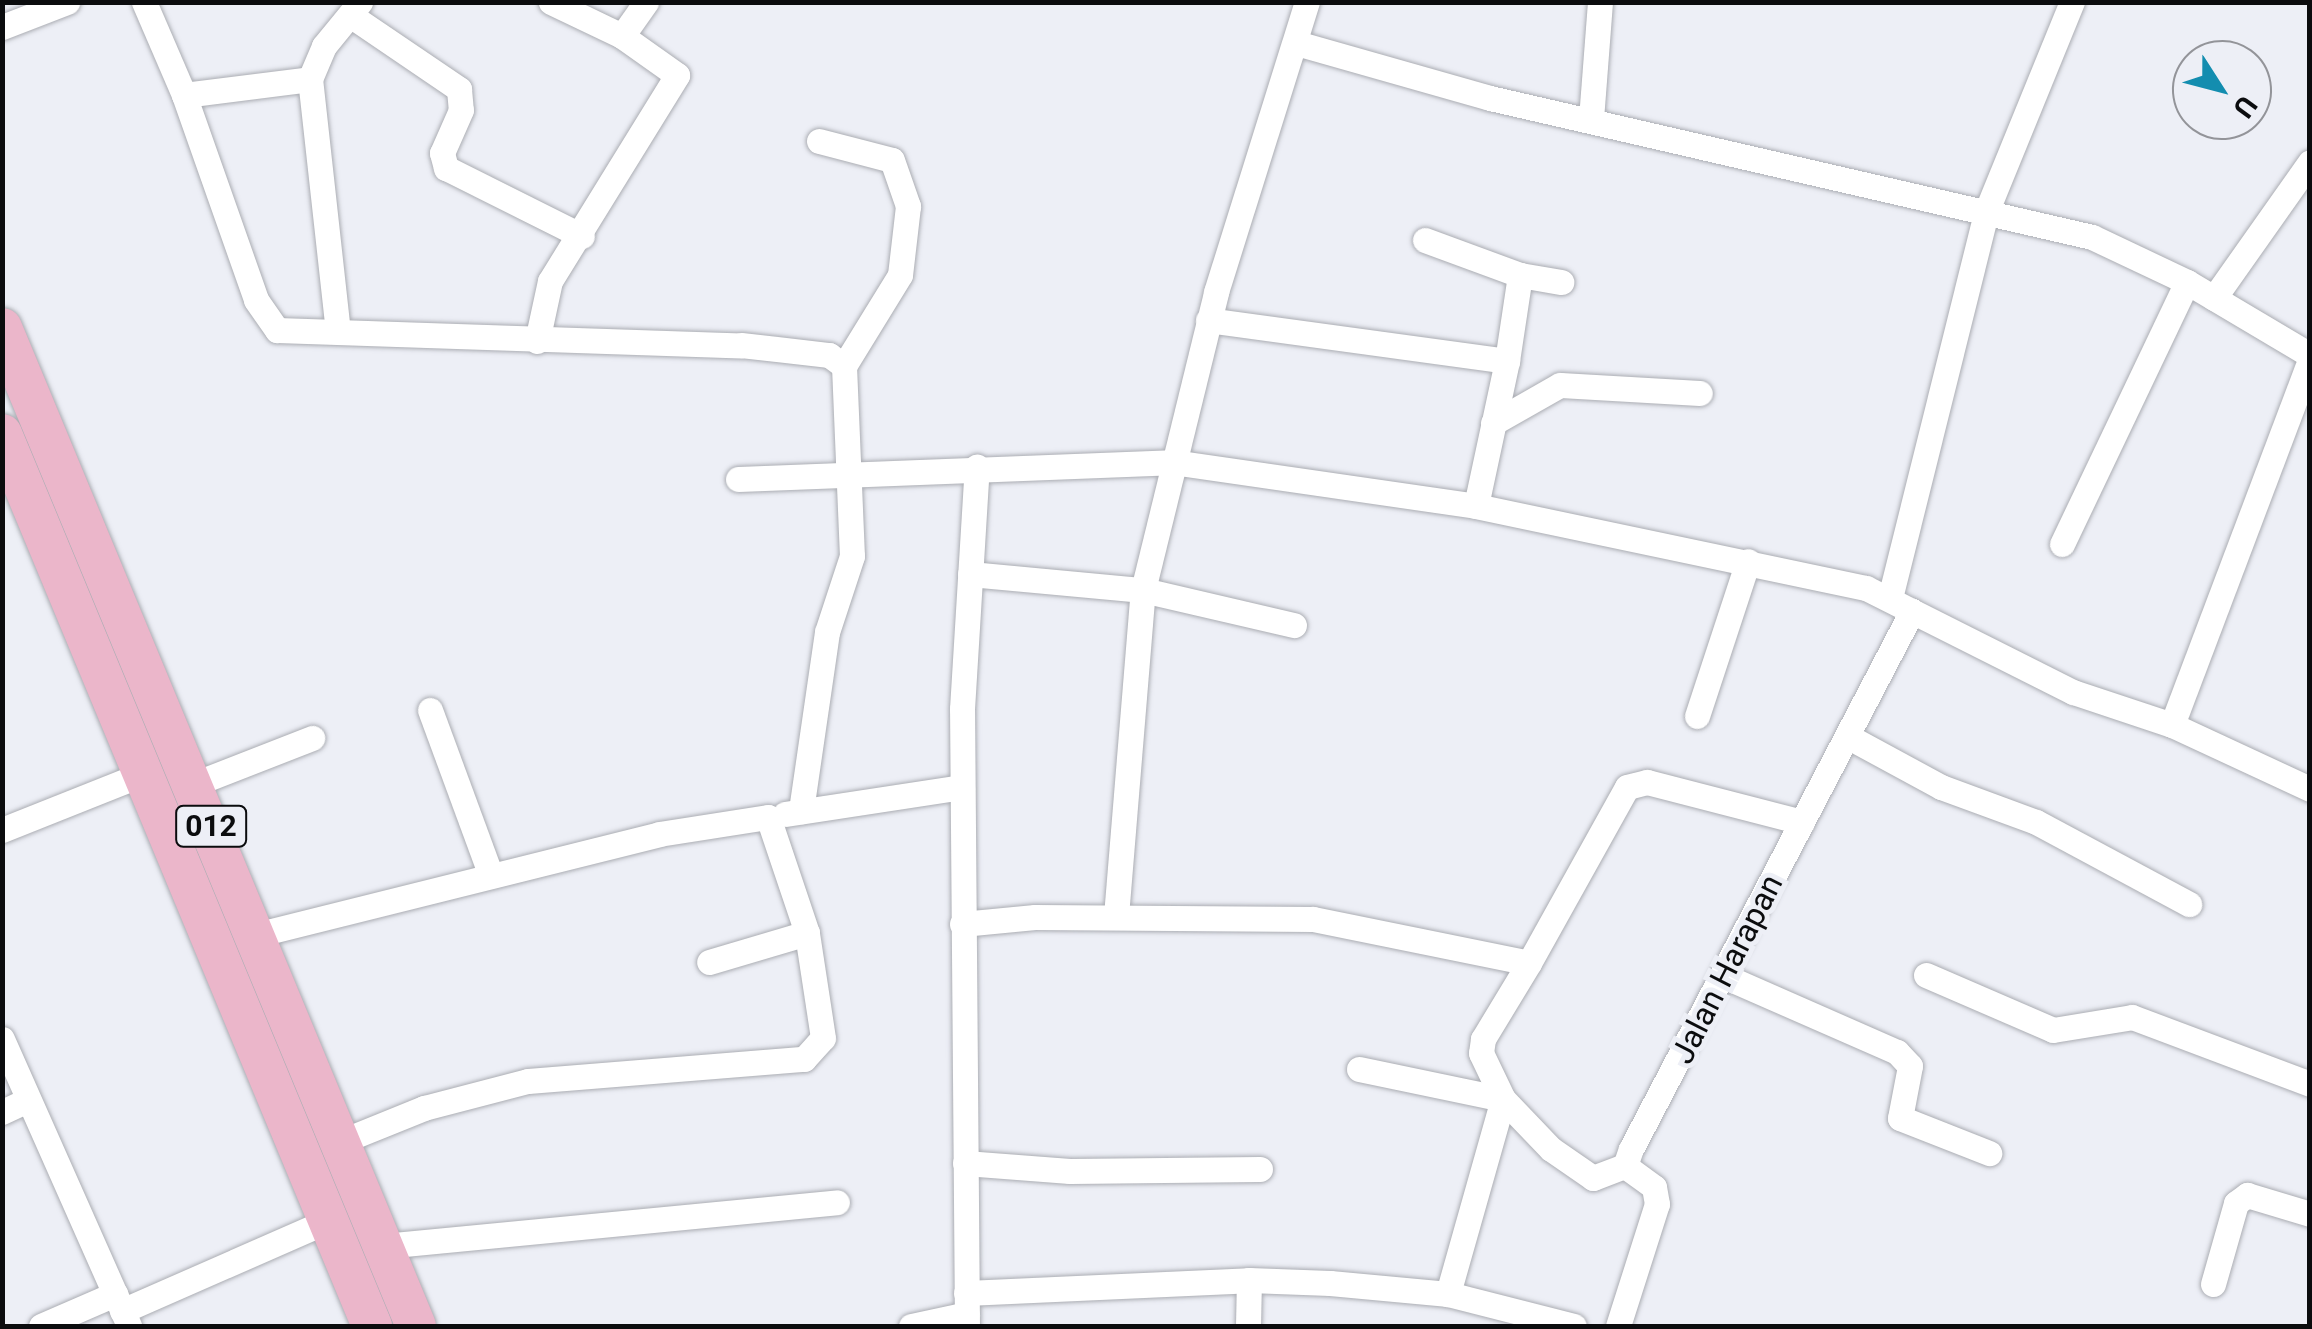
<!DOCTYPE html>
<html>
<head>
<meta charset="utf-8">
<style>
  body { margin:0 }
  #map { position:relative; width:2312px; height:1329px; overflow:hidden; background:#edeff6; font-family:Roboto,sans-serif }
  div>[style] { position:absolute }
  .roads { filter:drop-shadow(0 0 2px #abadb3) drop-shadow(0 0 2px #abadb3) }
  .street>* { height:25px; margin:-12.5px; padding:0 12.5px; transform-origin:12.5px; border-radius:12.5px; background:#fff }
  .primary>* { height:40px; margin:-20px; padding:0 20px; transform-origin:20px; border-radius:20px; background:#ebb6ca }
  span { translate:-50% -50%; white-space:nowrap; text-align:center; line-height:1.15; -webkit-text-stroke:10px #edeff6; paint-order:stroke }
  .shield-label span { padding:2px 8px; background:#edeff6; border:2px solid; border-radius:8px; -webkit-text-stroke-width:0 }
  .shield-label { font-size:30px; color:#0b0c0e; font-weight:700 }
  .street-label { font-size:32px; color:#0b0c0e }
  .frame { position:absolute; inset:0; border:5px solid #0b0c0e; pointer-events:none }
  .north { position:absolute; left:2172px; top:40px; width:100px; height:100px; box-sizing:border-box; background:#edeff6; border:2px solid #939499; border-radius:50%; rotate:126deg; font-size:28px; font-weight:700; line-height:40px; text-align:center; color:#0b0c0e }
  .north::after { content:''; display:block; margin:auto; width:35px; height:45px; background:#138daf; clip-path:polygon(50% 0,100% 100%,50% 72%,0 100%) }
</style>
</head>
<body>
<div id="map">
  <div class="roads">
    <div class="street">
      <div style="left:144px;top:2px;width:101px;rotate:66.7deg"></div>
      <div style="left:184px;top:95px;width:217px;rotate:70.6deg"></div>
      <div style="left:256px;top:300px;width:37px;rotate:55deg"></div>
      <div style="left:277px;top:330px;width:464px;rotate:1.9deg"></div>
      <div style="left:741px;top:345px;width:89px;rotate:6.5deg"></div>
      <div style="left:829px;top:355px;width:19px;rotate:36deg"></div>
      <div style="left:844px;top:366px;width:190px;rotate:87.6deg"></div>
      <div style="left:852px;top:556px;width:80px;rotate:108.2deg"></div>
      <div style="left:827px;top:632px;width:181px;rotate:98.3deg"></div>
      <div style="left:350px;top:15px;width:132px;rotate:34.2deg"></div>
      <div style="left:459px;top:89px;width:21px;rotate:85deg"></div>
      <div style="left:461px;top:110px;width:47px;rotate:113.8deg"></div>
      <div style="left:442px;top:153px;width:16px;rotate:75deg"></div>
      <div style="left:446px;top:168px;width:152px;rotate:26.6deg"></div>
      <div style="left:2px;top:27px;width:70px;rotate:-21deg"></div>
      <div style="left:622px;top:36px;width:42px;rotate:-54.8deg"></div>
      <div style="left:1296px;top:43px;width:202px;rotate:15.8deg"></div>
      <div style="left:1490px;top:98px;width:618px;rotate:13deg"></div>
      <div style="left:2092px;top:237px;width:105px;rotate:25.3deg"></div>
      <div style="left:2187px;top:282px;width:143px;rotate:30.7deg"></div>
      <div style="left:184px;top:95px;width:127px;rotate:-7.2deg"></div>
      <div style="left:1591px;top:119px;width:117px;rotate:-85.6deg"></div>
      <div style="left:819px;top:141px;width:75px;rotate:14.6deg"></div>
      <div style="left:892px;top:160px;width:49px;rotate:70.8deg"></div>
      <div style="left:908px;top:206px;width:69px;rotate:96.6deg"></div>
      <div style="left:900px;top:275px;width:107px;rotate:121.6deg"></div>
      <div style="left:1425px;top:240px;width:101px;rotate:20.2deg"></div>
      <div style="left:2214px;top:298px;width:166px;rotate:-54.8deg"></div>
      <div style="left:1208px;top:320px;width:302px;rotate:7.8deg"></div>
      <div style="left:1507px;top:361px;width:148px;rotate:102.1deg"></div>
      <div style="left:338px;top:332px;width:255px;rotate:-96.3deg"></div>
      <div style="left:310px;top:79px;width:36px;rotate:-67deg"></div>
      <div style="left:324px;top:46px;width:57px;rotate:-50.7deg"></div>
      <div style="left:537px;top:341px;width:61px;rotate:-77.8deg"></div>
      <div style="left:550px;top:281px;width:242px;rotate:-58.3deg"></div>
      <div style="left:677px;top:75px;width:67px;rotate:-144.7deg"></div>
      <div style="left:622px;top:36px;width:79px;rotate:-154.4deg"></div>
      <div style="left:1507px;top:361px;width:87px;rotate:-81.4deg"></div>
      <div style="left:1520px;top:275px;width:42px;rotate:9.7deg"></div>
      <div style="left:1493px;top:423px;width:77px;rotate:-29.6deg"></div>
      <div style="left:1560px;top:385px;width:140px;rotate:3.3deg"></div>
      <div style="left:738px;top:479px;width:434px;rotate:-2.2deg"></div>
      <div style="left:1172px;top:462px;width:307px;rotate:8.2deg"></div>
      <div style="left:1476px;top:506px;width:399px;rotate:11.9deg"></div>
      <div style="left:1866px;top:588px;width:232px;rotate:26.7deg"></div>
      <div style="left:2073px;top:692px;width:104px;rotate:18.4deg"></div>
      <div style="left:2172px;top:725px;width:152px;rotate:24.9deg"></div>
      <div style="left:2062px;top:544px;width:290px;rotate:-64.5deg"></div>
      <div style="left:970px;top:574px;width:174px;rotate:5.3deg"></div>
      <div style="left:1143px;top:590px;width:155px;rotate:13.1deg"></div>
      <div style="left:1890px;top:598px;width:400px;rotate:-76deg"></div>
      <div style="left:1987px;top:210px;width:225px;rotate:-67.8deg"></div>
      <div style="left:430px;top:710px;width:174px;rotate:69.8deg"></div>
      <div style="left:1697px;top:716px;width:163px;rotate:-71.8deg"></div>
      <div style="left:2172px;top:725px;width:391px;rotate:-69.3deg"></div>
      <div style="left:1847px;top:736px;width:107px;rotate:28.5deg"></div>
      <div style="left:1941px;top:787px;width:101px;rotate:20.2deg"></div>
      <div style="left:2036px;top:822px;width:174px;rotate:28.2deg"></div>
      <div style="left:194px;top:784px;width:127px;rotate:-21.3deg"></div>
      <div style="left:785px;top:814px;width:179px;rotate:-8.7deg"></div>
      <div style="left:2px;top:830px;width:154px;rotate:-21.7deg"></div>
      <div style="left:1116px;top:916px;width:327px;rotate:-85.3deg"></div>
      <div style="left:1143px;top:590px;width:307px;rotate:-76.2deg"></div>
      <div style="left:1216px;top:292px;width:304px;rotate:-72.6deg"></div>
      <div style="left:962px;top:924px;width:73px;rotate:-5.5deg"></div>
      <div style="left:1035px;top:917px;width:278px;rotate:0.4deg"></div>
      <div style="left:1313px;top:919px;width:220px;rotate:11.5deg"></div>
      <div style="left:1529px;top:963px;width:89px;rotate:121.2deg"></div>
      <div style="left:1483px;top:1039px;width:14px;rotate:98deg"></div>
      <div style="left:1481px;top:1053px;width:51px;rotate:64.4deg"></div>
      <div style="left:1503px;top:1099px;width:203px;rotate:105.8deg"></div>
      <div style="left:255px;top:935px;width:416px;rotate:-14deg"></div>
      <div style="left:659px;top:834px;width:110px;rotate:-8.9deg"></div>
      <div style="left:768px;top:817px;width:122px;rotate:71.4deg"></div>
      <div style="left:807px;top:933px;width:102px;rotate:163.5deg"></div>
      <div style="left:1529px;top:963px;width:201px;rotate:-60.9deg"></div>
      <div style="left:1627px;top:787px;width:21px;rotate:-14deg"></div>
      <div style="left:1647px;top:782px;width:160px;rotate:14.5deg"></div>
      <div style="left:1926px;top:975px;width:138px;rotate:23.4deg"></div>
      <div style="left:2053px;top:1030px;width:80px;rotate:-9.3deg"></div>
      <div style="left:2132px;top:1017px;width:190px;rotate:20.6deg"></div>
      <div style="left:1726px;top:977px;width:187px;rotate:23.7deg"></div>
      <div style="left:1897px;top:1052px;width:19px;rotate:47deg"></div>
      <div style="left:1910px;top:1066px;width:53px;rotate:100.9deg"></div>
      <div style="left:1900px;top:1118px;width:96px;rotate:21.5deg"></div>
      <div style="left:2px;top:1039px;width:314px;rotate:66.1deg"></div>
      <div style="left:1359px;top:1069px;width:147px;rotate:11.8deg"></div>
      <div style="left:1503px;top:1099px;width:69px;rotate:46.2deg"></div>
      <div style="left:1551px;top:1149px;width:51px;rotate:34.6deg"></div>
      <div style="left:1593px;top:1178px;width:34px;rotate:-21deg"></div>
      <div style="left:2px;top:1112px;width:29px;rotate:-25deg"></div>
      <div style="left:340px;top:1142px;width:91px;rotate:-22deg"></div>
      <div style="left:424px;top:1108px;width:107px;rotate:-14.6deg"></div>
      <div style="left:528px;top:1081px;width:277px;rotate:-4.6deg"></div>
      <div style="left:804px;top:1059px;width:28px;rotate:-48deg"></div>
      <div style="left:823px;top:1038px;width:106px;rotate:-98.7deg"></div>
      <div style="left:965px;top:1163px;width:105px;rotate:4.4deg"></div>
      <div style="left:1070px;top:1171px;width:190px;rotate:-0.6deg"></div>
      <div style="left:383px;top:1246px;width:456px;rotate:-5.5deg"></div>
      <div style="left:2213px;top:1284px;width:84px;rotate:-74.1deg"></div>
      <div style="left:2236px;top:1203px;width:14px;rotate:-36deg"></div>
      <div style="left:2247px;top:1195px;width:66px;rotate:16.8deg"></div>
      <div style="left:966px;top:1293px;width:283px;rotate:-2.6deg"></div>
      <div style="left:1249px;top:1280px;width:81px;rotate:2.1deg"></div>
      <div style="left:1330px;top:1283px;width:119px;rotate:5.3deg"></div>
      <div style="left:1448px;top:1294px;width:130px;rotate:14.3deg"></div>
      <div style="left:122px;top:1311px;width:224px;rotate:-23.7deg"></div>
      <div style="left:41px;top:1326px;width:81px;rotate:-23.4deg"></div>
      <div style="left:911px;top:1326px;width:57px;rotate:-12.1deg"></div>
      <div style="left:967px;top:1326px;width:617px;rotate:-90.46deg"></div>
      <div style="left:962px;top:709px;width:243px;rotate:-86.5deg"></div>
      <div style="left:1248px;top:1326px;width:46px;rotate:-88.8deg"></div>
      <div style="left:1618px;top:1326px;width:128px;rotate:-72.3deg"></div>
      <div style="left:1657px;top:1204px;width:17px;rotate:-100deg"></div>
      <div style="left:1654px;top:1187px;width:36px;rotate:-144deg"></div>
      <div style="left:1625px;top:1166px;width:18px;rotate:-71deg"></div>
      <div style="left:1631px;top:1149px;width:607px;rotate:-62.42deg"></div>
    </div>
    <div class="primary">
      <div style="left:2px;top:328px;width:1080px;rotate:67.47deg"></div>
      <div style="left:2px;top:434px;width:966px;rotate:67.47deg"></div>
    </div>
  </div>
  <div class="shield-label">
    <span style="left:211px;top:826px">012</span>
  </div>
  <div class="street-label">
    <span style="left:1727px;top:969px;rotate:-63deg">Jalan Harapan</span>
  </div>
  <div class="frame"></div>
  <div class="north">U</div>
</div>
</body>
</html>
